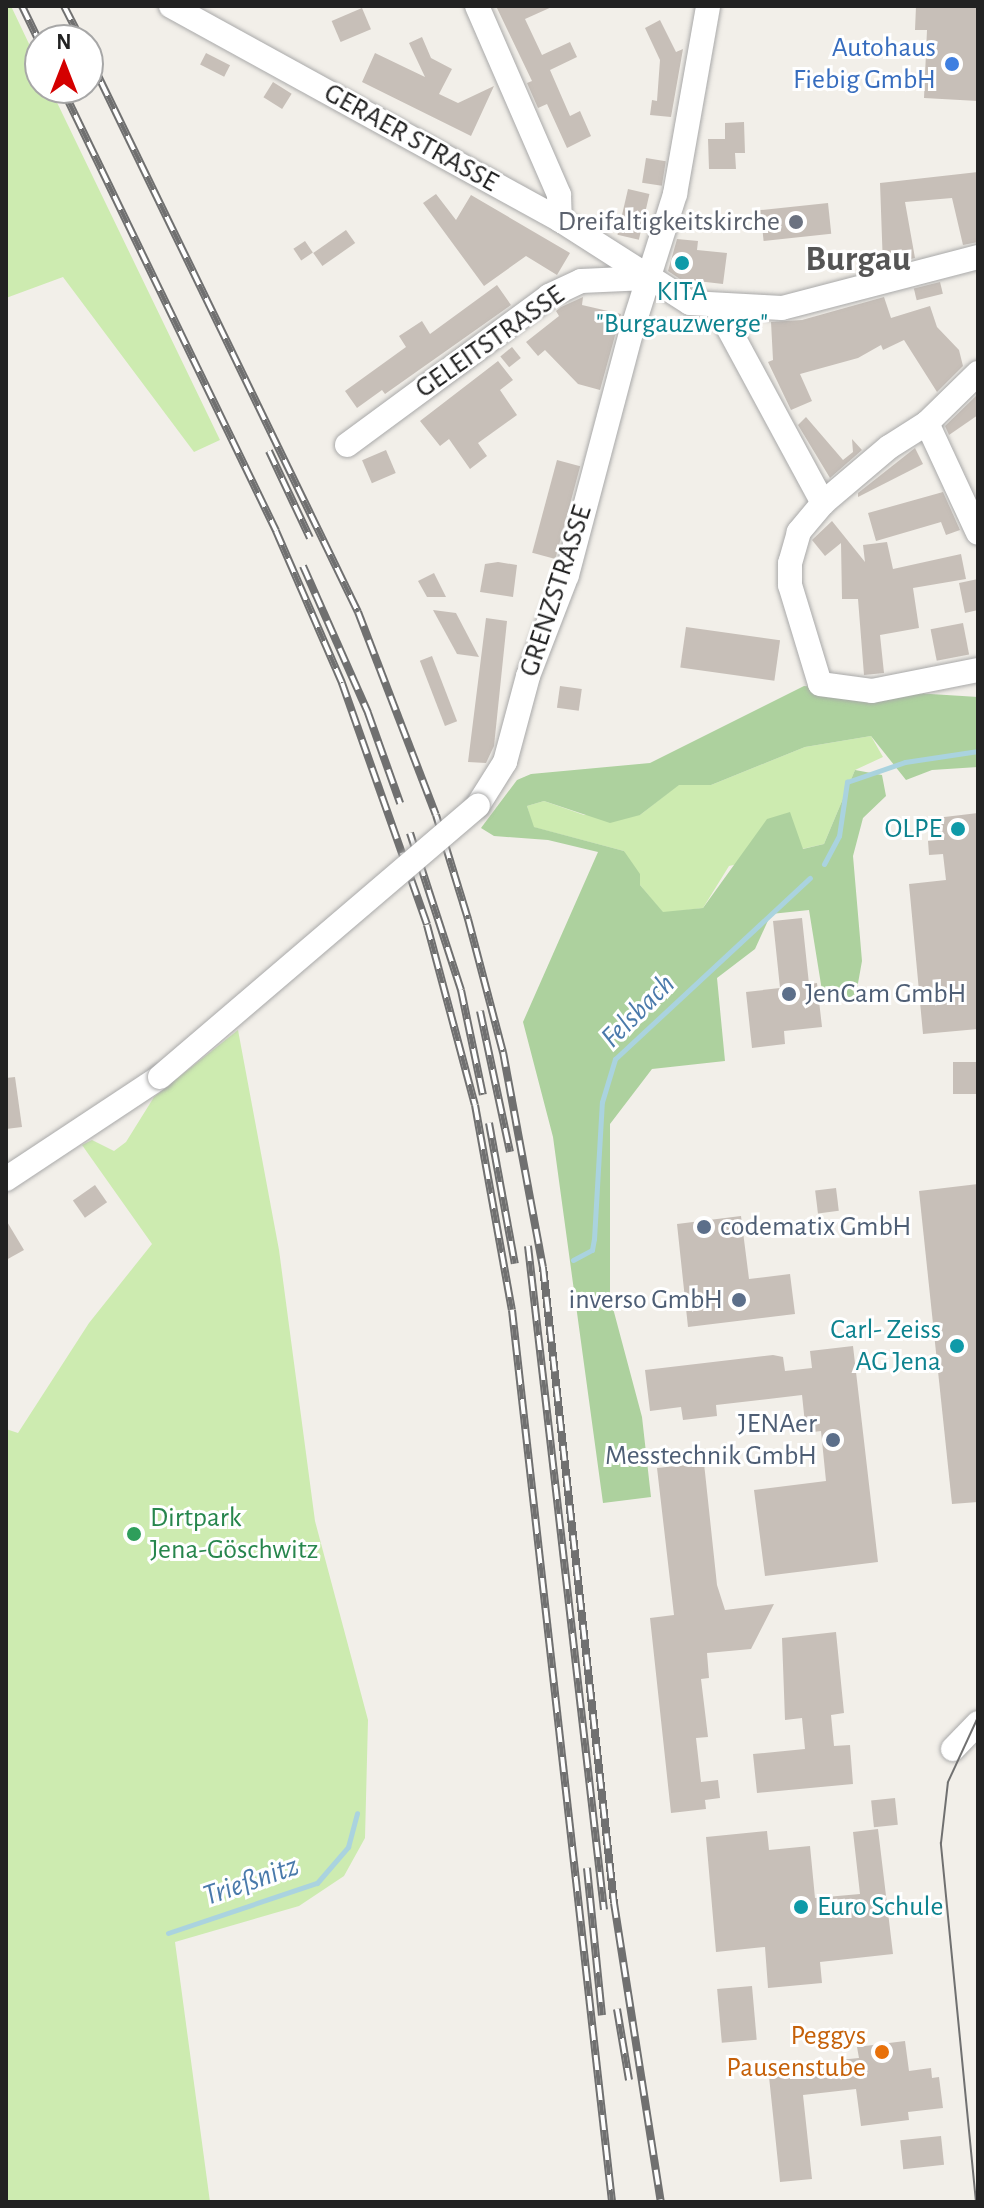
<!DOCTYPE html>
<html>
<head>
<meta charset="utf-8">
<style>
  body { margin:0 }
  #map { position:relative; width:984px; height:2208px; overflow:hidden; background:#f2efe9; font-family:"Alegreya Sans",sans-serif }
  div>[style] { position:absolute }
  .grass>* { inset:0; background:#cdebb0 }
  .forest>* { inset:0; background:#add19e }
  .stream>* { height:5px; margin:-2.5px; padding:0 2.5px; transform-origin:2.5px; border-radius:2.5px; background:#aad3df }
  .building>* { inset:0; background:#c7bfb8; transform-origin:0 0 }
  .roads { filter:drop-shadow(0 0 2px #a9a9a9) drop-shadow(0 0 2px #a9a9a9) }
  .minor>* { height:24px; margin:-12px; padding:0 12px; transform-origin:12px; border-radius:12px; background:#fff }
  .tram>* { height:2px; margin:-1px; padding:0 1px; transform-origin:1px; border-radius:1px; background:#707070 }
  .rail>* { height:8px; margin-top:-4px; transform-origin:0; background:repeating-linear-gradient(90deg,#fff 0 15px,#707070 0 30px); box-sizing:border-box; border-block:2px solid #707070 }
  .bridges { filter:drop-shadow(0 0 2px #a9a9a9) drop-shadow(0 0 2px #a9a9a9) }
  .minor-bridge>* { height:24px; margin:-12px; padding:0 12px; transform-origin:12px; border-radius:12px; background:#fff }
  .dots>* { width:22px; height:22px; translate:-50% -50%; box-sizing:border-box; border:4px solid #fff; border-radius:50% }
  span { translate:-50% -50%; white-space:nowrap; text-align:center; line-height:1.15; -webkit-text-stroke:6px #fff; paint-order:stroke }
  .shop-label { font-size:28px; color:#366cbe }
  .right { translate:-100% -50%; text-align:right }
  .street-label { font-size:28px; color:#222 }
  .worship-label { font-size:28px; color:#5b616d }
  .culture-label { font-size:28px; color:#0d838f }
  .left { translate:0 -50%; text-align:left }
  .service-label { font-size:28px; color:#4e5e75 }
  .leisure-label { font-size:28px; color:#27864d }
  .food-label { font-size:28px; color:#c56008 }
  .water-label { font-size:30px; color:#4a7aab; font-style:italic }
  .district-label { font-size:36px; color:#555; font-weight:700 }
  .frame { position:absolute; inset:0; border:8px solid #222; pointer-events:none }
  .north { position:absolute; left:24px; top:24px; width:80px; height:80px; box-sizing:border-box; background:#fff; border:2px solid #a7a7a7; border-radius:50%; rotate:0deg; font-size:22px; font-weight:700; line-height:32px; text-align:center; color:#222 }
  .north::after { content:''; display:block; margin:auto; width:28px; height:36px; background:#d40000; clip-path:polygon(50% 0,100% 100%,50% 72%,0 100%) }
</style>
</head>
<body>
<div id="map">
  <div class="grass">
    <div style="clip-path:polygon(6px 6px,11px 6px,40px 67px,40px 88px,50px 88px,220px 440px,194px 452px,63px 277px,6px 298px)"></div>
    <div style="clip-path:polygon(871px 736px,883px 757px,855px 770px,824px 844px,729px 866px,703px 908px,663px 913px,640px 885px,624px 851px,533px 827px,527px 806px,544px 801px,584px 815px,640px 815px,678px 785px,711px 785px,805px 747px)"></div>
    <div style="clip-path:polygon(238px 1030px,279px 1250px,315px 1521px,368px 1720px,365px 1838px,344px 1876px,299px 1906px,175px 1942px,210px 2202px,6px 2202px,6px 1429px,18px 1433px,89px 1323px,152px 1244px,82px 1145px,92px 1140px,114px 1151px,126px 1142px,154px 1097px)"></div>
  </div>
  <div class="forest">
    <div style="clip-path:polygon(804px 686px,978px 697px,978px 767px,932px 770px,906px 780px,871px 736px,805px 747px,711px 785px,679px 785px,640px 815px,610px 823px,544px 801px,527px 806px,534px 827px,624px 851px,640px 874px,640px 885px,663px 912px,703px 908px,767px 819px,790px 812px,803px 849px,824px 844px,855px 770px,882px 775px,886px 796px,863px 818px,853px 856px,862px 961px,855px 1000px,824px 1003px,809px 910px,771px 914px,755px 949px,717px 978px,725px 1061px,652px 1069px,610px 1124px,610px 1297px,642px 1417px,651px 1497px,603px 1503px,553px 1137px,523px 1022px,598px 852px,548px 840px,494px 836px,481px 828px,517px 780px,531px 774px,650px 763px)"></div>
  </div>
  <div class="stream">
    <div style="left:824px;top:864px;width:32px;rotate:-62deg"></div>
    <div style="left:839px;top:836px;width:55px;rotate:-81.6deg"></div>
    <div style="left:847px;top:782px;width:61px;rotate:-19deg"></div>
    <div style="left:905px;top:762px;width:74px;rotate:-8.6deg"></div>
    <div style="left:573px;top:1260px;width:21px;rotate:-28deg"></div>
    <div style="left:592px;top:1250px;width:11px;rotate:-80deg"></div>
    <div style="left:594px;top:1239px;width:137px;rotate:-86.7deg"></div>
    <div style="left:602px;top:1102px;width:45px;rotate:-73.2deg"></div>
    <div style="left:615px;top:1059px;width:266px;rotate:-42.9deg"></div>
    <div style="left:168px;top:1933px;width:157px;rotate:-18.6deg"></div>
    <div style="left:317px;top:1883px;width:48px;rotate:-49.3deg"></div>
    <div style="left:348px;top:1847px;width:35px;rotate:-75deg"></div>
  </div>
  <div class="building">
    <div style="clip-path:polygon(496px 6px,554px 6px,525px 19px,542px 55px,570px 42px,577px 57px,550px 70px,570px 116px,580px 111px,591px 136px,567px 148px,547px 104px,538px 108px,527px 83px,532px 81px)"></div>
    <div style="clip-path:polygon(916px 6px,978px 6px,978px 101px,924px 98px,927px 30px,915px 30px)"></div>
    <div style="left:362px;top:8px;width:23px;height:33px;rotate:67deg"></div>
    <div style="clip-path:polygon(660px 20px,676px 52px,683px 49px,671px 117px,650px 115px,652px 100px,657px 101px,660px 60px,645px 28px)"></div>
    <div style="clip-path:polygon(422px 37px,431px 58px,452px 69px,439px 94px,458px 103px,494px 86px,471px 136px,362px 82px,375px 53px,425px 77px,409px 43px)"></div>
    <div style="left:206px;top:53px;width:27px;height:13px;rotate:27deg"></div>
    <div style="left:273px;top:82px;width:22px;height:18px;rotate:32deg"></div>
    <div style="clip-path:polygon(744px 122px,745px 153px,735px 153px,736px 169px,709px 169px,708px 139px,725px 139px,725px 123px)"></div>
    <div style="left:646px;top:158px;width:20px;height:25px;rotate:9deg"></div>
    <div style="clip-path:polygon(978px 172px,978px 242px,963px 245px,952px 198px,905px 202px,915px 258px,883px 266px,880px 183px)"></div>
    <div style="left:628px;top:189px;width:22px;height:47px;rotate:13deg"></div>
    <div style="clip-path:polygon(436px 194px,456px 220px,471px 195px,570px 253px,557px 275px,526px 256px,484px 286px,423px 203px)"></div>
    <div style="left:828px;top:203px;width:31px;height:68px;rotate:84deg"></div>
    <div style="left:346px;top:230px;width:16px;height:40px;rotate:55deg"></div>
    <div style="clip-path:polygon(677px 239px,698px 241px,697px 250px,727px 253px,723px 284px,680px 279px,668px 271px)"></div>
    <div style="left:305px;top:241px;width:14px;height:14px;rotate:56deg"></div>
    <div style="left:940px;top:282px;width:12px;height:27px;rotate:76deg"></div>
    <div style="clip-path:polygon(497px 285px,511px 305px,385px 394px,382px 390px,357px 408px,345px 391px,406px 347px,399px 336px,422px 321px,430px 334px)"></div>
    <div style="clip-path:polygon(583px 297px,582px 305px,621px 314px,600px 390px,578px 384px,545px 350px,538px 356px,526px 342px,559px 316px,556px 311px,561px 307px)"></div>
    <div style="clip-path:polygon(884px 297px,891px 318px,930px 306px,937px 327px,959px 350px,963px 366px,937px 392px,904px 340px,883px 350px,881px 345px,858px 358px,800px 374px,812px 401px,791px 410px,768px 362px,773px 360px,771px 322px,802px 320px)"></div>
    <div style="left:512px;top:347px;width:14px;height:15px;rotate:51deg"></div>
    <div style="clip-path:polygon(498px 361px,513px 380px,500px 390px,517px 415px,478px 443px,487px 456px,470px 469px,449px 439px,440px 446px,420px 421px)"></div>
    <div style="clip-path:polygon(978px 394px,978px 415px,949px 435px,945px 426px)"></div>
    <div style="clip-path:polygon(806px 417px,843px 460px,853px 452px,852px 439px,862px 450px,830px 478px,798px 425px)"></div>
    <div style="clip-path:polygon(915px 448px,923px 464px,858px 497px,858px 493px)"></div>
    <div style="left:386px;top:450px;width:25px;height:26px;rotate:67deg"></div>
    <div style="left:557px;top:460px;width:24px;height:96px;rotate:15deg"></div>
    <div style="clip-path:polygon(943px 492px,960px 530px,946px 535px,941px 522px,876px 541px,868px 513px)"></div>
    <div style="clip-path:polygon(832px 521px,865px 562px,863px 545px,887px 542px,893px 569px,961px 554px,966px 579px,913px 588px,919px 628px,880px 635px,884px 673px,864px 675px,858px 599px,842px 599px,841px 543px,825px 556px,812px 540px)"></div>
    <div style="clip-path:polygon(498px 562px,517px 565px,513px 597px,480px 592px,485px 564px)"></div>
    <div style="clip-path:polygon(434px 573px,446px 597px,427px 597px,418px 581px)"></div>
    <div style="clip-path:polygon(978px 579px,978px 610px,965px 613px,959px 583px)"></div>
    <div style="clip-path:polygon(433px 610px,456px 613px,479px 657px,457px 654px)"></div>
    <div style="clip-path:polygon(486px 618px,507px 621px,494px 746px,486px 763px,468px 762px)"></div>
    <div style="left:963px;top:623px;width:32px;height:33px;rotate:79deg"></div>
    <div style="left:686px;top:627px;width:95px;height:41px;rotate:8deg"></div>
    <div style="left:432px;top:656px;width:70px;height:13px;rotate:69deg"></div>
    <div style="left:560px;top:686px;width:22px;height:22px;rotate:8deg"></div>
    <div style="clip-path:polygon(978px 813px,978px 1029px,923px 1034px,909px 884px,946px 880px,943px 854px,929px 855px,928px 841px,938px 840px,936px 818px)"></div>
    <div style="clip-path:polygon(802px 918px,809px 984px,817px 983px,822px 1027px,784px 1031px,785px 1044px,752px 1048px,746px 992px,780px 988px,773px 921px)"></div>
    <div style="left:978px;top:1062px;width:32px;height:25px;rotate:90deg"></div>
    <div style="clip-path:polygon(15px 1077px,22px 1127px,6px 1129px,6px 1078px)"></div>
    <div style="clip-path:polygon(978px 1184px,978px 1502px,952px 1504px,919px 1191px)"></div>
    <div style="left:95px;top:1185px;width:21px;height:27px;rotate:55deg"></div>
    <div style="left:836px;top:1188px;width:23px;height:21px;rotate:83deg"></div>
    <div style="clip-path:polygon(741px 1216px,749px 1279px,790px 1274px,795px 1314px,688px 1327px,677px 1224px)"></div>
    <div style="clip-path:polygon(6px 1220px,24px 1250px,6px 1260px)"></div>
    <div style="clip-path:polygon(853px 1346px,878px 1562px,765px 1576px,754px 1490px,826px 1481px,821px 1431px,806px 1433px,802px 1395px,716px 1405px,717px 1416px,683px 1420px,681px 1407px,650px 1411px,645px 1370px,773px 1355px,783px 1357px,785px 1371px,812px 1368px,810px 1351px)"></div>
    <div style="clip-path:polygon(704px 1463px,717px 1585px,725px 1610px,774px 1604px,751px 1649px,707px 1653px,709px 1678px,701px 1679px,708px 1737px,696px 1738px,701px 1782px,718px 1780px,720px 1798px,705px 1800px,706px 1809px,671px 1813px,650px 1618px,674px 1615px,657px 1468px)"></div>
    <div style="clip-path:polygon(836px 1632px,844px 1713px,831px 1715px,834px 1746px,850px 1745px,853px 1784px,757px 1793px,753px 1754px,805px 1749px,802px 1718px,785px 1720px,782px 1638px)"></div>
    <div style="left:895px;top:1798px;width:27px;height:24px;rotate:84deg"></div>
    <div style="clip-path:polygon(878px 1829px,893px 1954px,820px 1962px,822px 1983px,768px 1988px,765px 1947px,716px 1952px,706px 1837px,767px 1831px,769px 1850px,810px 1846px,815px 1898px,860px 1894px,853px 1832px)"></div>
    <div style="left:752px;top:1986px;width:54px;height:35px;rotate:85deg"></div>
    <div style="clip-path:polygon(905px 2041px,909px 2071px,931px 2068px,932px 2078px,939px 2077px,943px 2108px,908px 2112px,909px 2120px,861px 2126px,856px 2089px,803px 2095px,812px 2179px,780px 2182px,768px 2067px,859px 2058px,857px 2047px)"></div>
    <div style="left:941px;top:2136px;width:29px;height:41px;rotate:84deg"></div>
  </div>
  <div class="roads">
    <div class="minor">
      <div style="left:171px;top:6px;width:444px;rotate:28.8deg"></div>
      <div style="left:560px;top:220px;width:154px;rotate:32.6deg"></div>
      <div style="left:690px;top:303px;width:92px;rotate:3.1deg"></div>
      <div style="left:782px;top:308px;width:203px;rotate:-14.6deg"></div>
      <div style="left:477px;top:6px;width:206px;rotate:66.5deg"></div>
      <div style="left:559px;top:195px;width:25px;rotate:88deg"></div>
      <div style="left:717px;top:307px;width:223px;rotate:61.6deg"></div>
      <div style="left:978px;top:373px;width:71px;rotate:135.6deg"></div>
      <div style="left:927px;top:423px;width:45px;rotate:147.7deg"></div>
      <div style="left:889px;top:447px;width:87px;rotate:139.7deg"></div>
      <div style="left:823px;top:503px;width:38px;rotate:130deg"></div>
      <div style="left:799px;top:532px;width:32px;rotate:106deg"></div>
      <div style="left:790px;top:563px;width:22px;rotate:90deg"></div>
      <div style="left:790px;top:585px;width:103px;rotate:73.1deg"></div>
      <div style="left:820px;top:684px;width:52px;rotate:7.7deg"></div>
      <div style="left:872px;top:691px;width:108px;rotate:-11.2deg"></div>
      <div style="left:927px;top:423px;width:121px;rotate:65.1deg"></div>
      <div style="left:347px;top:445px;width:251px;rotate:-36.4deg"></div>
      <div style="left:549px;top:296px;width:35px;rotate:-25deg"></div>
      <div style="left:581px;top:281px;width:66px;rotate:-2.6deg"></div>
      <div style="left:478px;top:805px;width:51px;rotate:-57.9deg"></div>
      <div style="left:505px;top:762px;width:89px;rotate:-75deg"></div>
      <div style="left:528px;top:676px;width:108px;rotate:-68.9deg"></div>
      <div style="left:567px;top:575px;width:250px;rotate:-75.2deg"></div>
      <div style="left:631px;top:333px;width:146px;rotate:-72.4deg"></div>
      <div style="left:675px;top:194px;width:191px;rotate:-80deg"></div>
      <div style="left:6px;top:1179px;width:185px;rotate:-33.5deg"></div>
      <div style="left:953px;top:1749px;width:36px;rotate:-46deg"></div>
    </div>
  </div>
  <div class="tram">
    <div style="left:976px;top:2202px;width:361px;rotate:-95.6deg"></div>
    <div style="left:941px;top:1843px;width:61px;rotate:-83.5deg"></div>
    <div style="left:948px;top:1782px;width:72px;rotate:-65.2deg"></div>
  </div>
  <div class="rail">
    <div style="left:22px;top:6px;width:41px;rotate:64.1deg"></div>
    <div style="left:64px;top:6px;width:38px;rotate:63deg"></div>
    <div style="left:88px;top:55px;width:619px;rotate:64.14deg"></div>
    <div style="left:358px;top:612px;width:217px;rotate:69deg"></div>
    <div style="left:436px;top:815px;width:109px;rotate:72.9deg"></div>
    <div style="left:468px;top:919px;width:138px;rotate:75.3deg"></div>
    <div style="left:503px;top:1052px;width:219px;rotate:79.5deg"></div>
    <div style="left:543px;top:1267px;width:640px;rotate:83.63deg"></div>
    <div style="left:614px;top:1903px;width:303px;rotate:81.1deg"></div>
    <div style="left:62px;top:88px;width:492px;rotate:64.2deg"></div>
    <div style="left:276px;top:531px;width:166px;rotate:66.5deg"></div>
    <div style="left:342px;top:683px;width:256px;rotate:70.6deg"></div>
    <div style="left:427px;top:925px;width:186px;rotate:75.1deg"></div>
    <div style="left:475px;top:1105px;width:208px;rotate:79.8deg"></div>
    <div style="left:512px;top:1310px;width:898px;rotate:83.6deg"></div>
    <div style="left:269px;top:451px;width:96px;rotate:64.8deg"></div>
    <div style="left:303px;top:566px;width:161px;rotate:66.1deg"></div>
    <div style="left:368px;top:713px;width:96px;rotate:70.4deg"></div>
    <div style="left:410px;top:833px;width:165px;rotate:72deg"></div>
    <div style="left:461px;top:990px;width:107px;rotate:78.2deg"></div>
    <div style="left:480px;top:1011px;width:144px;rotate:78deg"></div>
    <div style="left:489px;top:1123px;width:143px;rotate:79.6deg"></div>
    <div style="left:528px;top:1246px;width:668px;rotate:83.47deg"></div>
    <div style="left:587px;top:1868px;width:148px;rotate:84.2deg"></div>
    <div style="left:617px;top:2009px;width:72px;rotate:80.4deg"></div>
  </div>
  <div class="bridges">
    <div class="minor-bridge">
      <div style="left:160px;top:1077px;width:418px;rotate:-40.5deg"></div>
    </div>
  </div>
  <div class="dots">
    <div style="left:952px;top:64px;background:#3f7fe0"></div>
    <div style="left:796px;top:222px;background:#6b7280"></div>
    <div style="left:682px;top:263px;background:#0f9aa8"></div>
    <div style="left:958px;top:829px;background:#0f9aa8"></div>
    <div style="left:789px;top:994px;background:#5c6f8a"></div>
    <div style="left:704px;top:1227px;background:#5c6f8a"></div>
    <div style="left:739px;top:1300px;background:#5c6f8a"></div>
    <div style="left:957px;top:1346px;background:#0f9aa8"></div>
    <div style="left:833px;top:1440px;background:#5c6f8a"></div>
    <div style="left:134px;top:1534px;background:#2e9e5b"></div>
    <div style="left:801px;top:1907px;background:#0f9aa8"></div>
    <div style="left:882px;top:2052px;background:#e8710a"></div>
  </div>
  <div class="shop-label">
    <span class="right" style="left:936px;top:64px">Autohaus<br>Fiebig GmbH</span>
  </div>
  <div class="street-label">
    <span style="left:411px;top:138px;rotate:29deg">GERAER STRASSE</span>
    <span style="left:490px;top:342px;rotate:-35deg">GELEITSTRASSE</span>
    <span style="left:556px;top:591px;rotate:-72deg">GRENZSTRASSE</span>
  </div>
  <div class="worship-label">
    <span class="right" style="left:780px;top:222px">Dreifaltigkeitskirche</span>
  </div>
  <div class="culture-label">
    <span style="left:682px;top:308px">KITA<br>"Burgauzwerge"</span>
    <span class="right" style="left:942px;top:829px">OLPE</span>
    <span class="right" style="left:941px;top:1346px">Carl- Zeiss<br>AG Jena</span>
    <span class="left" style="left:817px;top:1907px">Euro Schule</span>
  </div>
  <div class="service-label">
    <span class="left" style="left:805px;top:994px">JenCam GmbH</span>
    <span class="left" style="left:720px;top:1227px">codematix GmbH</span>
    <span class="right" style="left:723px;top:1300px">inverso GmbH</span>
    <span class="right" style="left:817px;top:1440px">JENAer<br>Messtechnik GmbH</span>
  </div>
  <div class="leisure-label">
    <span class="left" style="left:150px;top:1534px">Dirtpark<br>Jena-Göschwitz</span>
  </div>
  <div class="food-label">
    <span class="right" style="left:866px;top:2052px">Peggys<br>Pausenstube</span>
  </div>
  <div class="water-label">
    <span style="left:638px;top:1011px;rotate:-45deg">Felsbach</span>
    <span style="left:251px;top:1881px;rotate:-19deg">Trießnitz</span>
  </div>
  <div class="district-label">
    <span style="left:858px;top:260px">Burgau</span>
  </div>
  <div class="frame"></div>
  <div class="north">N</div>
</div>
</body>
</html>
